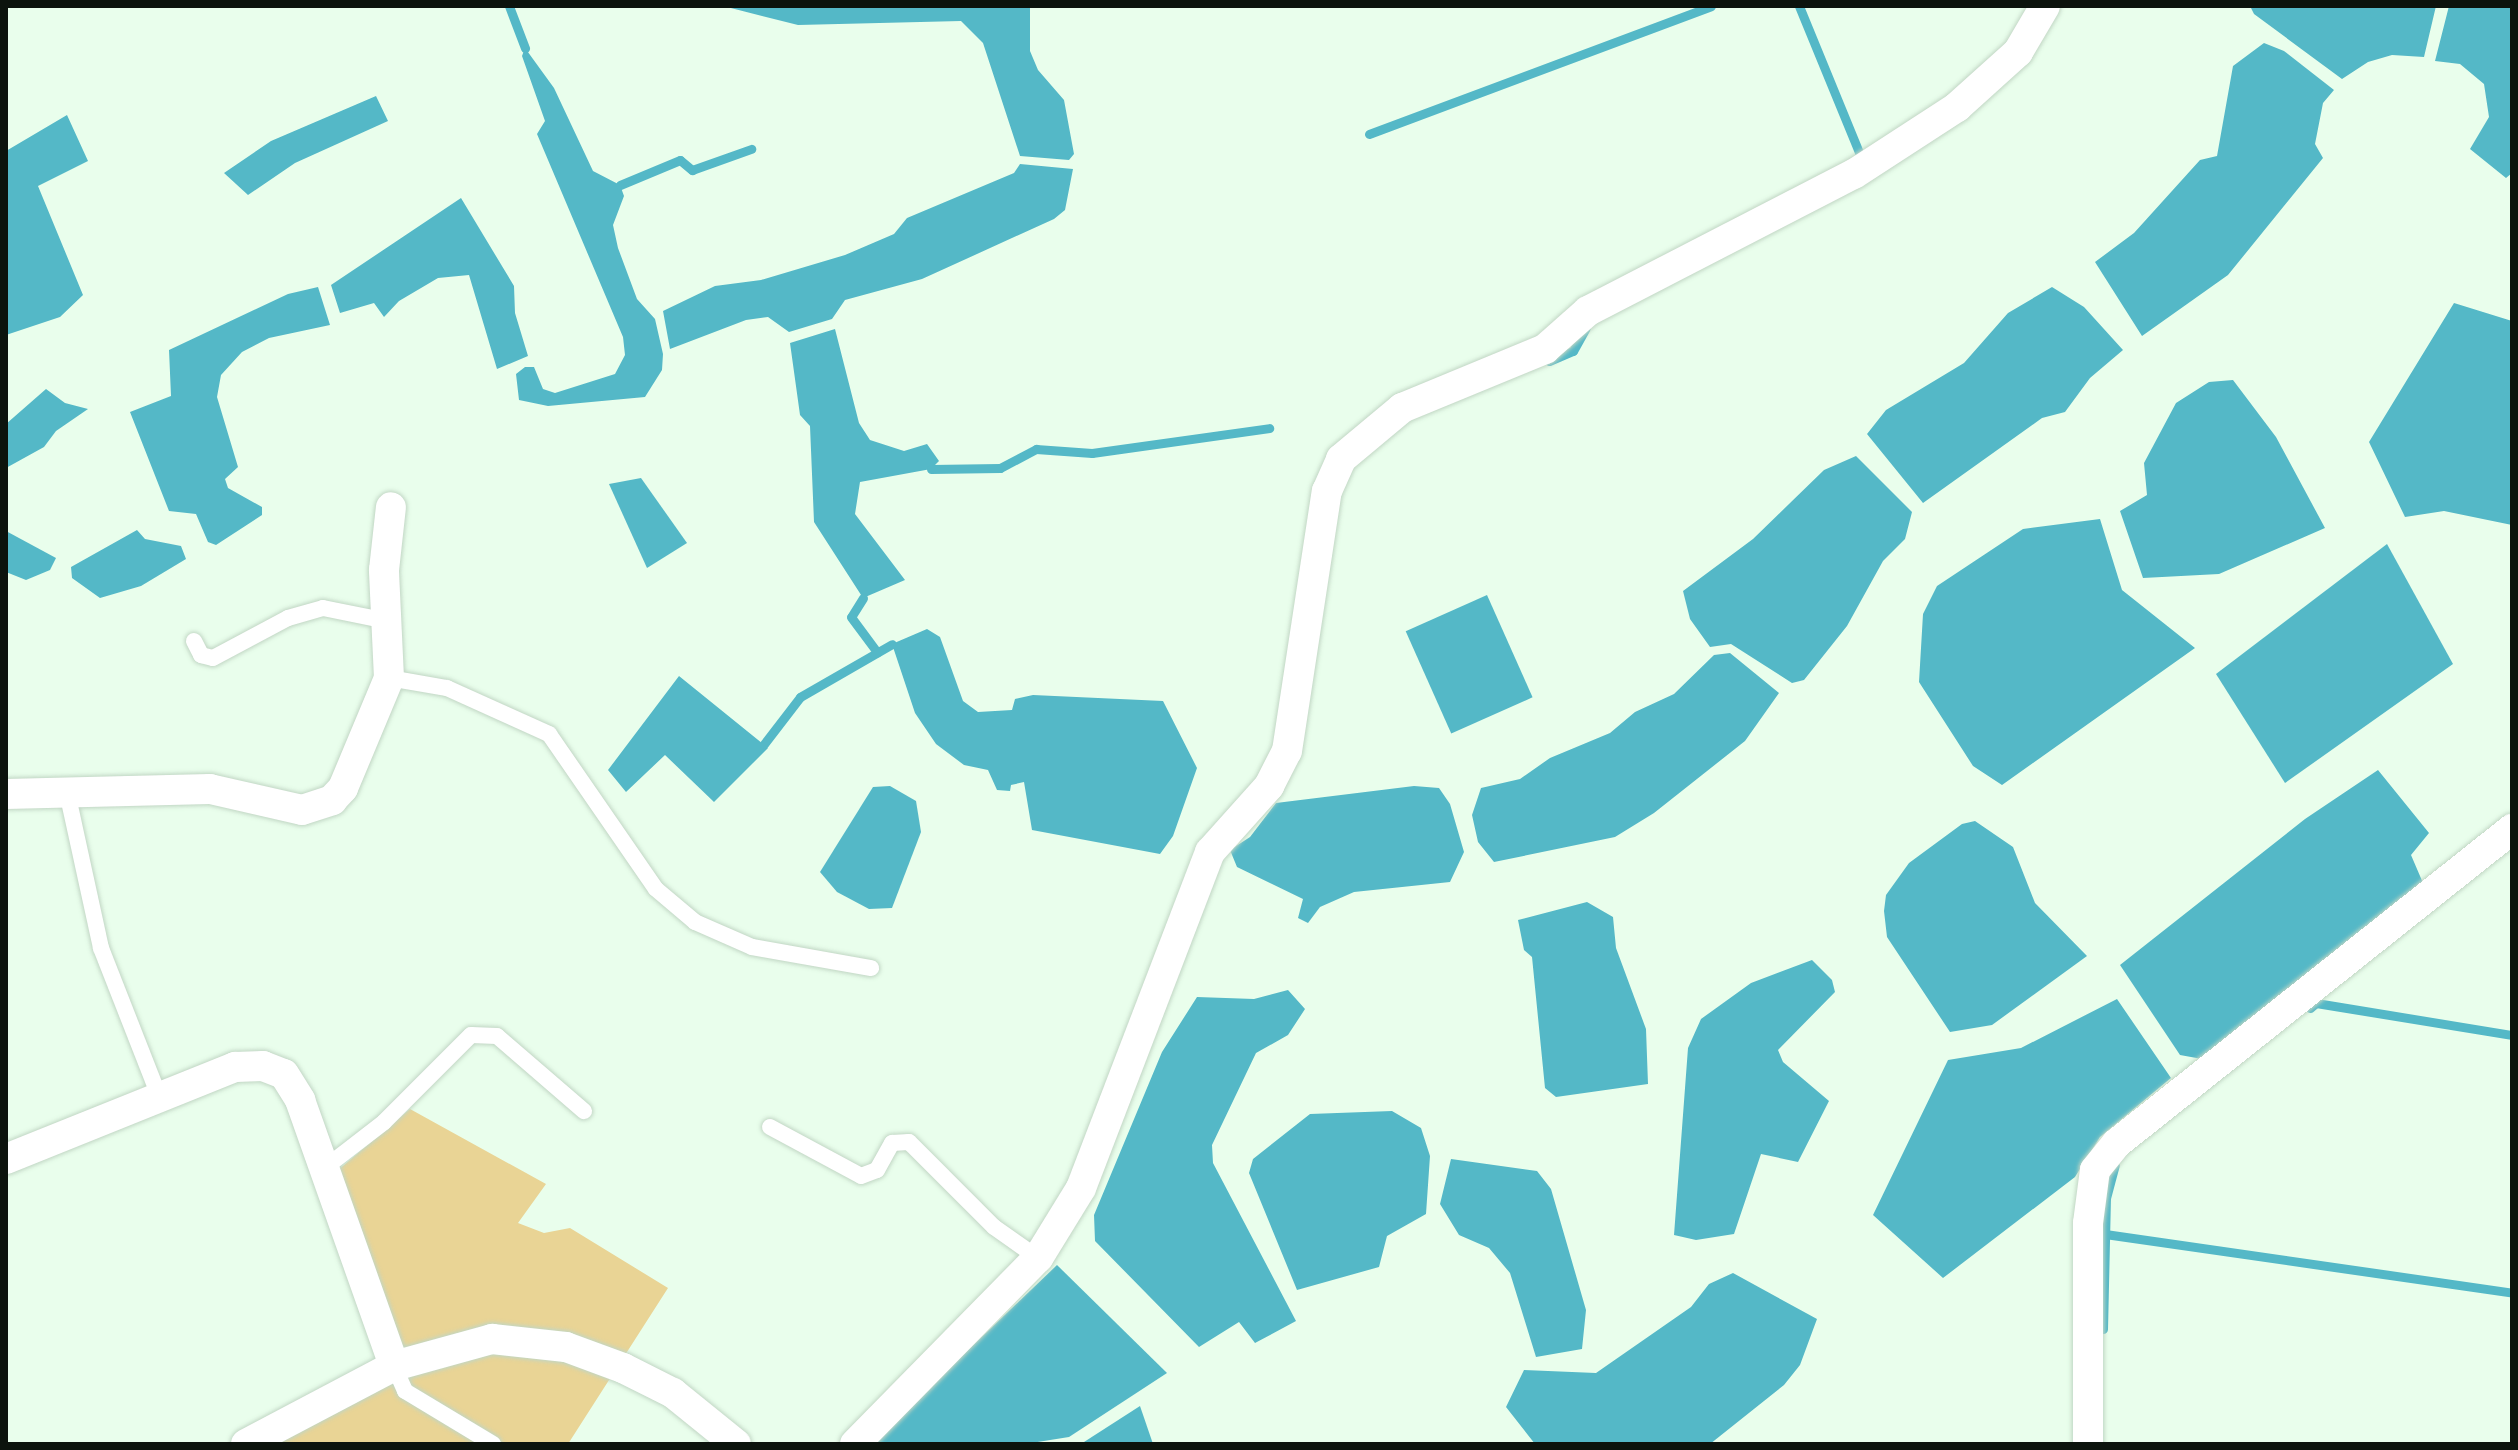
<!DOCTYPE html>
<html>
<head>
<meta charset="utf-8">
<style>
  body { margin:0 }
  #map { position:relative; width:2518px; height:1450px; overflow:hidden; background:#e9feec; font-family:"Public Sans",sans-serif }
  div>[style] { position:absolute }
  .green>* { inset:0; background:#e9d495 }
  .water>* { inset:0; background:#54b8c7; transform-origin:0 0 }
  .stream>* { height:9px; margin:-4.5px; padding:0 4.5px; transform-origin:4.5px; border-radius:4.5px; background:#54b8c7 }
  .roads { filter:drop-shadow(0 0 2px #c1d6c4) drop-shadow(0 0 2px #c1d6c4) }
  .service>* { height:16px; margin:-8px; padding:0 8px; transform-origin:8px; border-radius:8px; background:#fff }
  .minor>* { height:30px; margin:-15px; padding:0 15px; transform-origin:15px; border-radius:15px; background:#fff }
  span { translate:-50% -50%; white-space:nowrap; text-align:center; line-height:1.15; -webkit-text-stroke:6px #fff; paint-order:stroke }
  .frame { position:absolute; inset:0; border:8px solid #0c130d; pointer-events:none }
</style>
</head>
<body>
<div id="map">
  <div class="green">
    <div style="clip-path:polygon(410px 1109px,546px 1184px,518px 1223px,544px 1233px,570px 1228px,668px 1288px,568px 1444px,261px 1444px,388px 1377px,337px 1171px)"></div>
  </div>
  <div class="water">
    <div style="clip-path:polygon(723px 6px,1030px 6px,1030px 51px,1038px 70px,1064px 100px,1074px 154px,1069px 160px,1020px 156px,983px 43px,961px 21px,798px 25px)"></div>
    <div style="clip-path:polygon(2250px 6px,2436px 6px,2424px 57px,2392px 55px,2368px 62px,2342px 79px,2254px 14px)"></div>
    <div style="clip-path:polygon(2449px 6px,2512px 6px,2512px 173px,2506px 178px,2470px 149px,2489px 117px,2484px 84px,2460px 64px,2435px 61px)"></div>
    <div style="clip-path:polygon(2264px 43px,2284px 51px,2334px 90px,2323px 103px,2315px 144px,2323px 158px,2228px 275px,2142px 336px,2095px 262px,2134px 233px,2200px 160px,2217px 156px,2233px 66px)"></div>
    <div style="clip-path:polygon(525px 48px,554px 88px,593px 171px,620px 185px,624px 196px,613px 225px,618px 248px,637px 299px,655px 319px,663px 354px,662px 370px,645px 397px,548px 406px,519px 400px,516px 374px,525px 367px,534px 367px,543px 389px,555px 393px,615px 374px,625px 355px,623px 337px,537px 134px,545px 121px,522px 56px)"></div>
    <div style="clip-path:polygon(376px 96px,388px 121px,295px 163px,248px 195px,224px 173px,271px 141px)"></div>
    <div style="clip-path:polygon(67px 115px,88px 161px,38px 186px,83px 295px,60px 317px,6px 335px,6px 151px)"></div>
    <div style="clip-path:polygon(1020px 164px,1073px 169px,1065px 210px,1054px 219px,922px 279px,845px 300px,832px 319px,789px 332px,768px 317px,746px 320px,670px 349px,663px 311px,715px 286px,761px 280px,845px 255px,894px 234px,907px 218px,1014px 173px)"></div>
    <div style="clip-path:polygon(461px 198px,514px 286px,515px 313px,528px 356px,497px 369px,469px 275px,438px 278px,399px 301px,384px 317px,374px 303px,340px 313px,331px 285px)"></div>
    <div style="clip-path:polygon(318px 287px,330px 325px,269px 338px,242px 352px,221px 375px,217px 397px,238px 467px,225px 479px,228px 488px,262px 507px,262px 515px,216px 545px,208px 542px,196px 514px,169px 511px,130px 412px,171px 396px,169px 350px,288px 294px)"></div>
    <div style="clip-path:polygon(2052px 287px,2084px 307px,2123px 350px,2090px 378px,2065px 412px,2042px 418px,1923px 503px,1867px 434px,1886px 410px,1964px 363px,2008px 313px)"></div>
    <div style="clip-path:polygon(2454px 303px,2512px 321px,2512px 525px,2444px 511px,2405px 517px,2369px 442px)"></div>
    <div style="clip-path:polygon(835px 329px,859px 423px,870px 440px,904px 451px,927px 444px,939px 461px,931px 469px,860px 482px,855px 514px,905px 580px,863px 598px,814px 522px,810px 426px,800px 415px,790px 343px)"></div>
    <div style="clip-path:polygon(2233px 380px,2276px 437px,2325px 528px,2219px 574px,2143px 578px,2120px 511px,2147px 495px,2144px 463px,2176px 403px,2209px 382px)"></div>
    <div style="clip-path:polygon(46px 389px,65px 403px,88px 409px,56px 431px,44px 447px,6px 468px,6px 424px)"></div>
    <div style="clip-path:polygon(1856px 456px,1912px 512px,1905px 539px,1883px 561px,1847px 626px,1804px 680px,1792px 683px,1731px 644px,1710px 647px,1690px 619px,1683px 591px,1753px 539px,1824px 470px)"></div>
    <div style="clip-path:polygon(641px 478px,687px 543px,647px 568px,609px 484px)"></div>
    <div style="clip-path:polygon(2100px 519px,2122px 590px,2195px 648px,2002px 785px,1973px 766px,1919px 682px,1923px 614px,1937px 586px,2023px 529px)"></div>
    <div style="clip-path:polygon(137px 530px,145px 539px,181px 546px,186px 559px,141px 586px,100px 598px,72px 578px,71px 567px)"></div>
    <div style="clip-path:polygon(6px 531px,56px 558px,50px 570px,26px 580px,6px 572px)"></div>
    <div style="clip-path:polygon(2387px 544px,2453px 664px,2285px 783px,2216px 674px)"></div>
    <div style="left:1487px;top:595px;width:112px;height:89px;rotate:66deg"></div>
    <div style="clip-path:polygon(927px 629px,940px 637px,963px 701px,978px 712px,1012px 710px,1015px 699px,1033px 695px,1163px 701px,1197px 768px,1173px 836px,1160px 854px,1032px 830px,1024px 782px,1011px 785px,1010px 791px,997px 790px,988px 770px,964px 765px,936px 744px,915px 713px,892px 644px)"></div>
    <div style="clip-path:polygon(1730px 653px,1779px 693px,1745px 741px,1654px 813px,1615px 837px,1494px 862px,1478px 842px,1472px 815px,1481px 788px,1520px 779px,1550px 758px,1610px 733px,1635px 712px,1674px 694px,1714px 655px)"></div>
    <div style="clip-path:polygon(679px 676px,768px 748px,714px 802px,665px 755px,626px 792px,608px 770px)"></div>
    <div style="clip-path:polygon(2378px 770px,2429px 833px,2411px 855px,2423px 883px,2202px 1059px,2180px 1055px,2120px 965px,2305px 819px)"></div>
    <div style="clip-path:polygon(890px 786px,916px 801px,921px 832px,892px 908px,869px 909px,837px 892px,820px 872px,873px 787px)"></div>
    <div style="clip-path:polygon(1414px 786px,1439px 788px,1450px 804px,1464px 852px,1450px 882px,1354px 892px,1320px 907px,1308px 923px,1298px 918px,1303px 899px,1237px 867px,1230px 850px,1250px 837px,1276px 803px)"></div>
    <div style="clip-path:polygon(1975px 821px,2013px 847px,2035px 903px,2087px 956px,1992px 1025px,1950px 1032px,1887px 937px,1884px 911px,1886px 895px,1909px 863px,1962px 824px)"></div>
    <div style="clip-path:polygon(1587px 902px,1613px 917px,1616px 948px,1646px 1029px,1648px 1084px,1556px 1097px,1545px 1088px,1532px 957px,1524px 950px,1518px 920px)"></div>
    <div style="clip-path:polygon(1812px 960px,1832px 980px,1835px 992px,1778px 1050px,1783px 1062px,1829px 1101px,1798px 1162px,1761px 1154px,1734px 1234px,1696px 1240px,1674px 1235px,1688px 1048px,1701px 1019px,1751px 983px)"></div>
    <div style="clip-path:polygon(1288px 990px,1305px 1009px,1288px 1035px,1256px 1053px,1212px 1145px,1213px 1163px,1296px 1321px,1255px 1343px,1239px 1322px,1199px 1347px,1095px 1241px,1094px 1215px,1162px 1052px,1197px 997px,1254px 999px)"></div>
    <div style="clip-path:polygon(2117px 999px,2171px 1078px,2100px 1137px,2075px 1177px,1943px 1278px,1873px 1215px,1948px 1060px,2021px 1048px)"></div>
    <div style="clip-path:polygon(1392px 1111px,1421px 1128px,1430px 1156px,1426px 1214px,1387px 1236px,1379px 1267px,1297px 1290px,1249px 1173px,1253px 1159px,1310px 1114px)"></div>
    <div style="clip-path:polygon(1451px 1159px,1537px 1171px,1551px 1189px,1586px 1310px,1582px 1349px,1536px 1357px,1510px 1273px,1489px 1248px,1459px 1235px,1440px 1204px)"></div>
    <div style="clip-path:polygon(1057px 1265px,1167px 1373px,1069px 1437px,1025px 1444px,870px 1444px)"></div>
    <div style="clip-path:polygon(1733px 1273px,1817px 1319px,1800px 1365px,1784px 1385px,1710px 1444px,1535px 1444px,1506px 1407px,1524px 1370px,1596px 1373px,1691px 1307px,1709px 1284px)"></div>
    <div style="clip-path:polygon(1140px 1406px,1153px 1444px,1085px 1444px,1084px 1442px)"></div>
  </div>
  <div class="stream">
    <div style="left:509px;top:6px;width:45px;rotate:69.1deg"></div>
    <div style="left:1799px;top:6px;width:169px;rotate:67.7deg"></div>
    <div style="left:1369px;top:134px;width:365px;rotate:-20.5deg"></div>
    <div style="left:620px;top:185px;width:65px;rotate:-22.6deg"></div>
    <div style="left:680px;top:160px;width:16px;rotate:40deg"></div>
    <div style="left:692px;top:170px;width:63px;rotate:-19.6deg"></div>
    <div style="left:1549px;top:361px;width:26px;rotate:-23deg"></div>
    <div style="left:1573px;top:351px;width:26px;rotate:-61deg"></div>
    <div style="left:931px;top:469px;width:69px;rotate:-0.8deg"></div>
    <div style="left:1000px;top:468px;width:41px;rotate:-27.8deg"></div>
    <div style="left:1036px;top:449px;width:56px;rotate:4.1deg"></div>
    <div style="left:1092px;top:453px;width:179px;rotate:-8deg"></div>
    <div style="left:863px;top:598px;width:22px;rotate:122deg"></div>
    <div style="left:851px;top:617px;width:44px;rotate:53.4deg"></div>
    <div style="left:764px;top:744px;width:59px;rotate:-52.5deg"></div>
    <div style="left:800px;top:697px;width:106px;rotate:-29.9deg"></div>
    <div style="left:2310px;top:1008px;width:8px;rotate:-40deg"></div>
    <div style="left:2316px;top:1003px;width:199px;rotate:9.3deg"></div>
    <div style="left:2105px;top:1234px;width:411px;rotate:8.2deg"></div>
    <div style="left:2103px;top:1329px;width:131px;rotate:-88.7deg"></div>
    <div style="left:2106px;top:1198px;width:34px;rotate:-75deg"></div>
  </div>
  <div class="roads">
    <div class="service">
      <div style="left:194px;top:641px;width:16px;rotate:63deg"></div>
      <div style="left:201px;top:655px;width:12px;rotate:14deg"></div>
      <div style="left:213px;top:658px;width:85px;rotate:-28.1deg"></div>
      <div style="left:288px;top:618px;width:36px;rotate:-16deg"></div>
      <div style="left:323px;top:608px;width:65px;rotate:11.5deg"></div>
      <div style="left:389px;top:678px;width:59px;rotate:9.8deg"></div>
      <div style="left:447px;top:688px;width:112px;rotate:24.3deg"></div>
      <div style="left:549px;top:734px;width:188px;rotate:55.4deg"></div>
      <div style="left:656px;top:889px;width:51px;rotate:40.2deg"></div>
      <div style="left:695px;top:922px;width:62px;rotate:23.7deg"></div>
      <div style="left:752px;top:947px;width:121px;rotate:10deg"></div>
      <div style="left:67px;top:792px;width:160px;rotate:77.7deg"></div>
      <div style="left:101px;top:948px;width:164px;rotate:68.6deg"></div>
      <div style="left:770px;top:1127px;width:103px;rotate:28.3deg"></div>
      <div style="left:861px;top:1176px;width:17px;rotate:-21deg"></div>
      <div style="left:877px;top:1170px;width:31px;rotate:-61deg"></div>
      <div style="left:892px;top:1143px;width:17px;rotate:-3deg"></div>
      <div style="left:909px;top:1142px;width:120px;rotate:45deg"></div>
      <div style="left:994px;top:1227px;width:54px;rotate:35.2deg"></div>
      <div style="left:322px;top:1170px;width:78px;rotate:-37.7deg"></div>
      <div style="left:384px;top:1122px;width:123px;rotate:-45deg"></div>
      <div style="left:471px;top:1035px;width:26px;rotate:2deg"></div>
      <div style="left:497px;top:1036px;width:115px;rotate:40.8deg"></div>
      <div style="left:394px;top:1366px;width:27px;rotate:66deg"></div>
      <div style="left:405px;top:1391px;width:103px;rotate:31.1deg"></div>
    </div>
    <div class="minor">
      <div style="left:6px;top:794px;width:204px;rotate:-1.4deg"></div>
      <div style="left:210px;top:789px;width:94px;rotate:12.9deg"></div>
      <div style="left:302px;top:810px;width:32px;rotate:-18deg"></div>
      <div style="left:332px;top:800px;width:16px;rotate:-47deg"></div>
      <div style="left:343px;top:788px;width:119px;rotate:-67.3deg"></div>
      <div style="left:389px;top:678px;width:108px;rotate:-92.7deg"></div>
      <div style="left:384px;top:570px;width:63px;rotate:-83.7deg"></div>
      <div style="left:6px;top:1159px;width:247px;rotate:-21.9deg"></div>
      <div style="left:235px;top:1067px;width:28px;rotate:-2deg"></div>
      <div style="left:263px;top:1066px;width:22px;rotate:21deg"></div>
      <div style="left:284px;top:1074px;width:31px;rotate:58deg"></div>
      <div style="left:300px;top:1100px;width:282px;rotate:70.5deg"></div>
      <div style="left:246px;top:1444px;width:167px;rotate:-27.8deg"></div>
      <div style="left:394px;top:1366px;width:102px;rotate:-15.4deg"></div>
      <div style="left:492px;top:1339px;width:74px;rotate:6.2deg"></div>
      <div style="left:566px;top:1347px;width:61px;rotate:20.2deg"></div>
      <div style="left:623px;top:1368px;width:56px;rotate:26.6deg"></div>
      <div style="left:673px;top:1393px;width:81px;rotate:39deg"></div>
      <div style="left:855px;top:1444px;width:261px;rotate:-45.5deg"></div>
      <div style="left:1038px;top:1258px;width:82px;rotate:-58.4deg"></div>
      <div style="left:1081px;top:1188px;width:360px;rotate:-69deg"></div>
      <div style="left:1210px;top:852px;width:89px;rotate:-48.2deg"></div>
      <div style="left:1269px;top:786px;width:39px;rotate:-63deg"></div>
      <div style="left:1287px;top:751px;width:263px;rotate:-81.3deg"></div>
      <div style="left:1327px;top:491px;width:35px;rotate:-66deg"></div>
      <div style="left:1341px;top:459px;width:80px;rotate:-39.9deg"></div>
      <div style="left:1402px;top:408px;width:155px;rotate:-22.4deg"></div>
      <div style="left:1545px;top:349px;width:57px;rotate:-41.5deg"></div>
      <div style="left:1588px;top:311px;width:299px;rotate:-27.3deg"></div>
      <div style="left:1854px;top:174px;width:123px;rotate:-33deg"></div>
      <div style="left:1957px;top:107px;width:82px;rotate:-42deg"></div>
      <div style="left:2018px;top:52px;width:53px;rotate:-59.6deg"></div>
      <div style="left:2088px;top:1444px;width:221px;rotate:-90deg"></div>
      <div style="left:2088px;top:1223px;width:53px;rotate:-82.5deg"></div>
      <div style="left:2095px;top:1170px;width:35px;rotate:-51deg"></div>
      <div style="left:2117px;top:1143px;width:505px;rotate:-38.48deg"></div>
    </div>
  </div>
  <div class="frame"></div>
</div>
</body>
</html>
